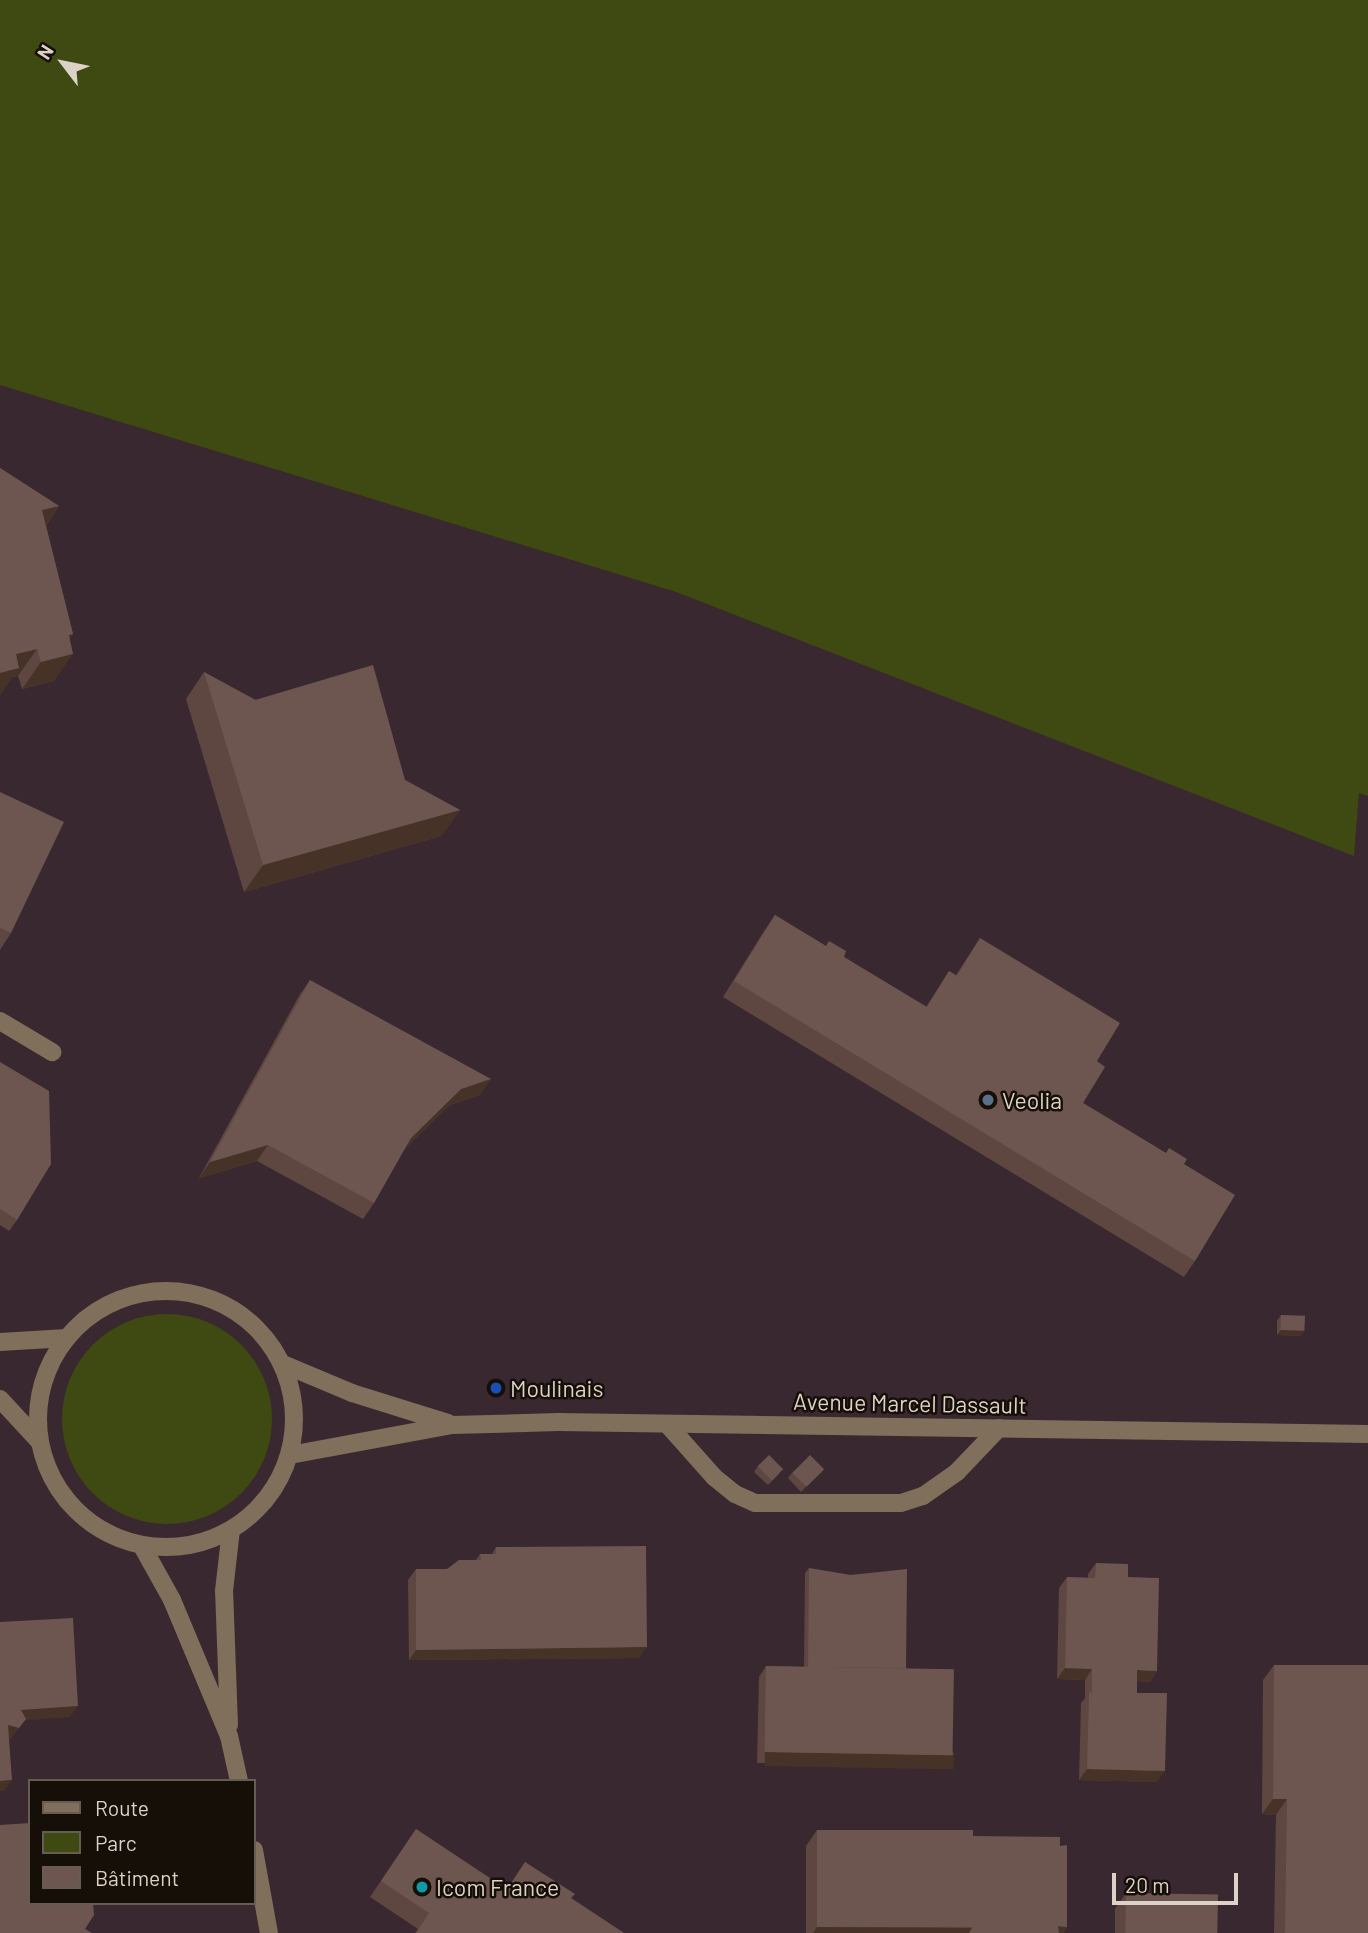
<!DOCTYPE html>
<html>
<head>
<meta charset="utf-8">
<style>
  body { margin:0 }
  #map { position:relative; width:1368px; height:1933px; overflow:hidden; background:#322412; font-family:Barlow,sans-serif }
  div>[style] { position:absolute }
  .commercial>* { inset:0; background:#3a2831 }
  .green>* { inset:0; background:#3e4a11 }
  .round { border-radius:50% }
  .minor>* { height:18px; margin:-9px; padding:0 9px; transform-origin:9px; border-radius:9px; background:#806f5b }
  .minor>.ring { margin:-9px; padding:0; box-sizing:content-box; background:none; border:18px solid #806f5b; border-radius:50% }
  .wall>* { inset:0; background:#5e4641 }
  .shaded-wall>* { inset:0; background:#473228; transform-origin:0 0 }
  .building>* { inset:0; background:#6c564f; transform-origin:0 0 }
  .dots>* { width:19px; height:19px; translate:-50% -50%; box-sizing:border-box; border:4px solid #150f07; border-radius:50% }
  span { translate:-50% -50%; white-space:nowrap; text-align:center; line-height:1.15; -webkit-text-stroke:5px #150f07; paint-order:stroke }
  .poi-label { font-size:23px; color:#dcd2c7 }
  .left { translate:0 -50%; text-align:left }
  .street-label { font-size:23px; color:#dcd2c7 }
  .legend { position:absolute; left:28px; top:1779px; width:228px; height:126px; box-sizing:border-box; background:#150f07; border:2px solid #655d54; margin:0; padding:9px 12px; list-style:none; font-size:21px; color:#dcd2c7 }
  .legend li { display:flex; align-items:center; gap:14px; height:35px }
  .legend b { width:35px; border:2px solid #655d54 }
  .north { position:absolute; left:28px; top:28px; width:70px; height:70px; -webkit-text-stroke:5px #150f07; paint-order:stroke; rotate:302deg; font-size:19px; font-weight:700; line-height:28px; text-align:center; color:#dcd2c7 }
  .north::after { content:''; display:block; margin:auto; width:24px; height:32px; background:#dcd2c7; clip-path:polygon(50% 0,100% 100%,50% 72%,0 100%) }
  .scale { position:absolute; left:1112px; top:1873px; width:126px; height:32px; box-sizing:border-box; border:4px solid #dcd2c7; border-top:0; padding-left:9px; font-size:21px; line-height:24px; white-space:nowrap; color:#dcd2c7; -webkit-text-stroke:5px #150f07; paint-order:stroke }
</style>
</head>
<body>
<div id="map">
  <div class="commercial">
    <div style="clip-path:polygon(evenodd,0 385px,676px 592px,1354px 855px,1359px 793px,1368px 796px,1368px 1933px,0 1933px,0 385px,30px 1781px,254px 1781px,254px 1903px,30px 1903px,30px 1781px)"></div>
  </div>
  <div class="green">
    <div style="clip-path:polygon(0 0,1368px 0,1368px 796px,1359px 793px,1354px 856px,676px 592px,0 385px)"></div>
    <div class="round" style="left:62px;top:1314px;width:210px;height:210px"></div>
  </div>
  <div class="minor">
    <div style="left:0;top:1021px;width:61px;rotate:30.8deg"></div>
    <div class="ring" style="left:38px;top:1291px;width:238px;height:238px"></div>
    <div style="left:0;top:1342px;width:67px;rotate:-3.4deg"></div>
    <div style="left:283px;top:1364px;width:75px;rotate:22.8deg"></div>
    <div style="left:352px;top:1393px;width:101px;rotate:17.4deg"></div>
    <div style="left:0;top:1399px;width:57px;rotate:47.1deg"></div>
    <div style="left:667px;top:1424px;width:71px;rotate:48.4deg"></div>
    <div style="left:714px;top:1477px;width:27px;rotate:39deg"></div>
    <div style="left:735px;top:1494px;width:22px;rotate:24deg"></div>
    <div style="left:755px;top:1503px;width:146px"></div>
    <div style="left:901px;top:1503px;width:23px;rotate:-18deg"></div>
    <div style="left:923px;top:1496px;width:42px;rotate:-35.2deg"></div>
    <div style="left:957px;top:1472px;width:61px;rotate:-46.3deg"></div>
    <div style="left:290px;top:1455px;width:165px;rotate:-10.5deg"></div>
    <div style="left:452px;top:1425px;width:106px;rotate:-1.6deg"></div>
    <div style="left:558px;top:1422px;width:810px;rotate:0.85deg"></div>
    <div style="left:142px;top:1546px;width:62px;rotate:60.9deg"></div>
    <div style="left:172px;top:1600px;width:147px;rotate:67.3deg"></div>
    <div style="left:229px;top:1736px;width:46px;rotate:77.5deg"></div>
    <div style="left:229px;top:1725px;width:134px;rotate:-92.1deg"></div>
    <div style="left:224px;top:1591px;width:61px;rotate:-83.5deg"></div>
    <div style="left:254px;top:1850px;width:84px;rotate:79.8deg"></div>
  </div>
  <div class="wall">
    <div style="clip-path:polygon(0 468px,59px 506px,46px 526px,73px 634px,69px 638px,54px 681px,22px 689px,18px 676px,12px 677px,0 695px)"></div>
    <div style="clip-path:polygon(204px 672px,405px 780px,460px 810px,441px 836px,244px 892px,186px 699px)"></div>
    <div style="clip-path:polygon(0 792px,11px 933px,0 950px)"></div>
    <div style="clip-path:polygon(775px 915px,926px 1007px,949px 971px,956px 975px,980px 938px,1097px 1061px,1083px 1103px,1184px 1164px,1195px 1261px,1184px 1277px,723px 997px,764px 931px)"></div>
    <div style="clip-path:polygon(310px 980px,480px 1095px,450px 1105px,404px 1149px,374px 1203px,363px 1219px,257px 1161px,199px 1178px,299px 996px)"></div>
    <div style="clip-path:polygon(0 1062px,17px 1220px,9px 1231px,0 1225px)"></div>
    <div style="clip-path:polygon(1281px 1315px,1301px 1336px,1277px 1335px,1277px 1321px)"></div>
    <div style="clip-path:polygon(758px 1466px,779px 1474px,768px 1485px,754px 1472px)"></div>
    <div style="clip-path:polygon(824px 1469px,820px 1474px,801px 1492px,788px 1478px,792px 1473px)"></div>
    <div style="clip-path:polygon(496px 1547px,639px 1658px,409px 1660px,408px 1580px,416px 1569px,447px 1569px,476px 1560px,480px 1554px,492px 1554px)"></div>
    <div style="clip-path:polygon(1096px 1563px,1128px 1577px,1157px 1671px,1150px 1682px,1137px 1681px,1137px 1693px,1157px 1782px,1079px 1780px,1081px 1703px,1085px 1698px,1085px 1680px,1057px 1679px,1059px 1588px,1067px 1577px,1088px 1578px,1088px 1574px)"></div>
    <div style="clip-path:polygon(809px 1568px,906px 1668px,954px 1754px,946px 1765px,757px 1763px,759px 1677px,766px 1666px,804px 1667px,805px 1573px)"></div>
    <div style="clip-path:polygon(1274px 1665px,1368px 1933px,1274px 1933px,1276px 1815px,1262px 1814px,1263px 1680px)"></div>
    <div style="clip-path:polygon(416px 1829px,507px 1889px,525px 1862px,572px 1899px,624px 1933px,415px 1933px,418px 1929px,370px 1897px)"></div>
    <div style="clip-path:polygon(817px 1830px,973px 1836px,1060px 1846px,1067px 1927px,1063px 1933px,806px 1933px,806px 1846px)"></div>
    <div style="clip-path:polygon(1126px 1893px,1218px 1933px,1115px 1933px,1115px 1909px)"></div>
  </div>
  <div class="shaded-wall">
    <div style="clip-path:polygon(59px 506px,41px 533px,42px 510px)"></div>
    <div style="clip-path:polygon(73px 634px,55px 658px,73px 654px,54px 681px,22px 689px,41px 662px,69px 635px)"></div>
    <div style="clip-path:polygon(37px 649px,18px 676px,12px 677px,0 695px,0 673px,16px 654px)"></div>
    <div style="clip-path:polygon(460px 810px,441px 836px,244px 892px,263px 865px)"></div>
    <div style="clip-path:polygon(491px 1079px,480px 1095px,450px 1105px,400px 1154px,411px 1138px,461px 1089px)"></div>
    <div style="clip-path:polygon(268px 1145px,257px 1161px,199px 1178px,210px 1162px)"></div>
    <div style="clip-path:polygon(1281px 1330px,1305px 1330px,1301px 1336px,1277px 1335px)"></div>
    <div style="clip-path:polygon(824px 1469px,820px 1474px,801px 1492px,805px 1487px)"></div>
    <div style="clip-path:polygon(647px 1647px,639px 1658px,409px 1660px,416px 1650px)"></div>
    <div style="clip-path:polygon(1065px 1668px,1092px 1669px,1085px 1680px,1057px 1679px)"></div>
    <div style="clip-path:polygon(1137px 1670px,1157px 1671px,1150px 1682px,1130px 1681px)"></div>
    <div style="clip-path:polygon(78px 1706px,70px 1717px,13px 1721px,21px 1710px)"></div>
    <div style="clip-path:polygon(8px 1725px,19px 1728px,11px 1739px,0 1736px)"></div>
    <div style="left:765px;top:1752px;width:189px;height:14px;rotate:1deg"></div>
    <div style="clip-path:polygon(1087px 1769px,1165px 1771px,1157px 1782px,1079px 1780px)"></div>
    <div style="clip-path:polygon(12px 1780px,4px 1791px,0 1791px,0 1781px)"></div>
    <div style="clip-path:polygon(1273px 1799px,1287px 1799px,1276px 1815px,1262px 1814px)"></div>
    <div style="clip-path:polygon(1058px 1926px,1067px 1927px,1063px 1933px,1054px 1933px)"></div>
    <div style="clip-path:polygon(817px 1927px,972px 1928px,969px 1933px,813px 1933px)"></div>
  </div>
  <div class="building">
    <div style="clip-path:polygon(0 468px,59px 506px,42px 510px,73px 634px,69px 635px,73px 654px,41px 662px,37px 649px,16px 654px,19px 668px,0 673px)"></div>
    <div style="clip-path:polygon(373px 665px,405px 780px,460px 810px,263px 865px,204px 672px,255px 700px)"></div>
    <div style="clip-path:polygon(0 792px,64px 822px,11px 933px,0 928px)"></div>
    <div style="clip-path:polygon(775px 915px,826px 946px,829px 941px,846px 951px,844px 957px,927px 1007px,949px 971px,957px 976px,980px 938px,1120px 1023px,1097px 1061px,1105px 1067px,1083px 1103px,1166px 1153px,1169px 1148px,1187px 1159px,1184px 1164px,1235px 1195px,1195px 1261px,734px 981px)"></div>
    <div style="clip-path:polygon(310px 980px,491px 1079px,461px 1089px,411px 1138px,374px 1203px,268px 1145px,210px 1162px)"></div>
    <div style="clip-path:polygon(0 1062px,49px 1091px,51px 1164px,17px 1220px,0 1209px)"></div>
    <div style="left:1281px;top:1315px;width:24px;height:15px;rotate:2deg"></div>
    <div style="left:769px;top:1455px;width:20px;height:16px;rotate:45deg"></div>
    <div style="left:810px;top:1455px;width:20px;height:25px;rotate:45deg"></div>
    <div style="clip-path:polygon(646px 1546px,647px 1647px,416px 1650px,416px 1569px,447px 1569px,459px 1560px,481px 1560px,480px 1554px,496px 1554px,496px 1547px)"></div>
    <div style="clip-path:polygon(1096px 1563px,1128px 1564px,1128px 1577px,1159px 1578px,1157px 1671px,1137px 1670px,1137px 1693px,1167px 1693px,1165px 1771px,1087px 1769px,1089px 1692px,1092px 1693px,1092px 1669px,1065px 1668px,1067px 1577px,1095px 1578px)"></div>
    <div style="clip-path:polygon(809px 1568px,851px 1575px,907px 1569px,906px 1668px,808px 1667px)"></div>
    <div style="clip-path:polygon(73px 1618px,78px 1706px,21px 1710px,26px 1719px,19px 1728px,8px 1725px,12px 1780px,0 1781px,0 1622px)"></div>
    <div style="clip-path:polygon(1274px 1665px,1368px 1665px,1368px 1933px,1285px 1933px,1287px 1799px,1273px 1799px)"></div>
    <div style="left:766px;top:1666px;width:188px;height:86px;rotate:1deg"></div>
    <div style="clip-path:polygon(30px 1823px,30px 1903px,93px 1903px,94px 1915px,85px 1929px,92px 1933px,0 1933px,0 1825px)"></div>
    <div style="clip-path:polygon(416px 1829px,507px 1890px,525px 1862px,575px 1894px,571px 1898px,624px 1933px,416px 1933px,429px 1913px,381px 1881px)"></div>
    <div style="left:817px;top:1830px;width:156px;height:97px"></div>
    <div style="clip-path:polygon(973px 1836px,1060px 1837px,1060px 1846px,1067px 1845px,1067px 1927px,1058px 1926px,1059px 1933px,969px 1933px,972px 1928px)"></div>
    <div style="left:1126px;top:1893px;width:92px;height:40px;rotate:1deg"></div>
  </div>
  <div class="dots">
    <div style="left:988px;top:1100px;background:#5c6f8a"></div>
    <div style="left:496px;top:1388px;background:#1a4fb4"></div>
    <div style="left:422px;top:1887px;background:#0f9aa8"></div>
  </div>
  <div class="poi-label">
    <span class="left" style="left:1002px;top:1100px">Veolia</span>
    <span class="left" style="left:510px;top:1388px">Moulinais</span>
    <span class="left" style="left:436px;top:1887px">Icom France</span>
  </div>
  <div class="street-label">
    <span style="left:910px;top:1403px;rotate:1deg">Avenue Marcel Dassault</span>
  </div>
  <ul class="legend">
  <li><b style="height:9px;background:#806f5b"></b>Route</li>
  <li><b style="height:19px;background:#3e4a11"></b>Parc</li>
  <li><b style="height:19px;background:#6c564f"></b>Bâtiment</li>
  </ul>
  <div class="north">N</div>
  <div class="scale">20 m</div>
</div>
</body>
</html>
